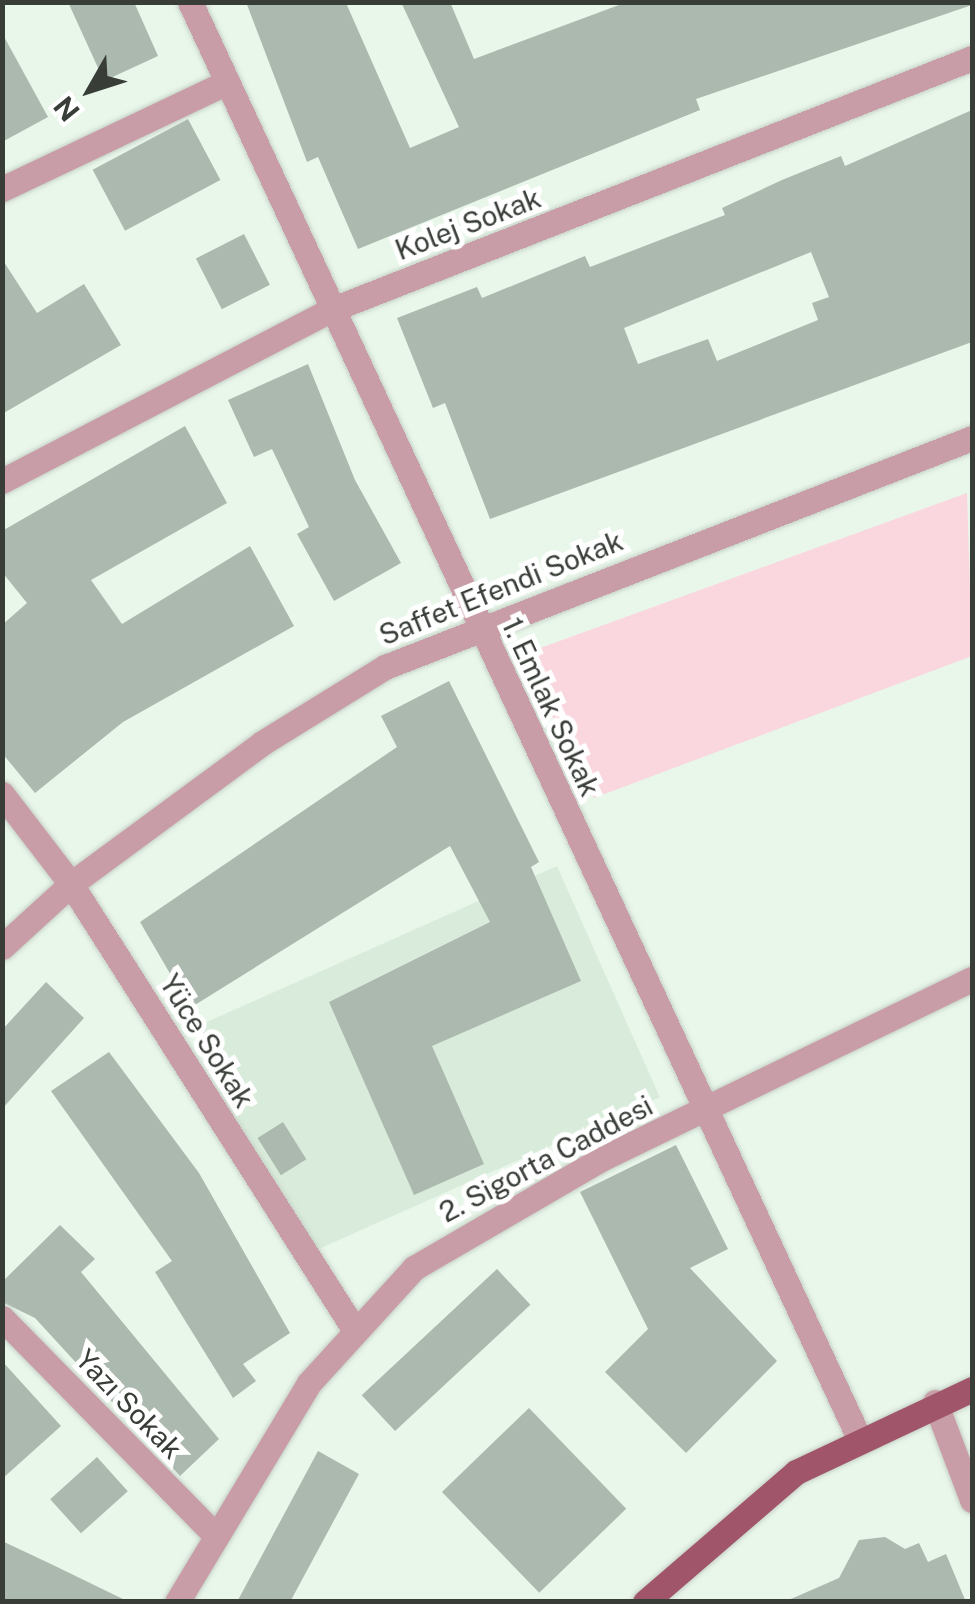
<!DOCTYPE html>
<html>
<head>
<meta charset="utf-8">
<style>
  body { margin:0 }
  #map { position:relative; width:975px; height:1604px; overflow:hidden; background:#e9f6ea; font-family:"Public Sans",sans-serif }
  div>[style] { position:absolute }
  .built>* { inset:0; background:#d9ecdb; transform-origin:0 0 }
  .green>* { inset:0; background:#fad7df }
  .building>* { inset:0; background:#acb9ae; transform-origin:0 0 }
  .roads { filter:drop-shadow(0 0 2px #c6d1c6) drop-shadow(0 0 2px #c6d1c6) }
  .minor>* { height:25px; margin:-12.5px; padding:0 12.5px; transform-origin:12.5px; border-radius:12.5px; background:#c99da7 }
  .major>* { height:25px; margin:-12.5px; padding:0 12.5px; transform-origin:12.5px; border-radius:12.5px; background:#a0556a }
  span { translate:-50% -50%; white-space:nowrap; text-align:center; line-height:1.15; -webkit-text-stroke:10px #fff; paint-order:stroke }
  .street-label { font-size:28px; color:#383d38 }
  .frame { position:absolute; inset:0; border:5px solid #383d38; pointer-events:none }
  .north { position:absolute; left:40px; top:40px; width:100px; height:100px; -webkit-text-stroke:8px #fff; paint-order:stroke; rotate:231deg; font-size:28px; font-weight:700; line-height:40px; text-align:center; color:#383d38 }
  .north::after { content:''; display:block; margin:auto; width:35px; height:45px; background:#383d38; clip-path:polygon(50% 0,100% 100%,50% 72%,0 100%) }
</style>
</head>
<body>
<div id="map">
  <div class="built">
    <div style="left:557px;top:866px;width:253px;height:400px;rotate:66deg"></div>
  </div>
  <div class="green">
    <div style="clip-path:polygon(967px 493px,972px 656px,594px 798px,521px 655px)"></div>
  </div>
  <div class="building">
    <div style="clip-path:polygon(68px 2px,134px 2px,158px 56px,104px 81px)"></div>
    <div style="clip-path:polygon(246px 2px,346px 3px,410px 148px,459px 127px,401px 2px,450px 2px,474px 59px,627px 2px,972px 5px,696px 99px,700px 110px,358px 249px,318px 157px,307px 162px)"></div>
    <div style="clip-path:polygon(2px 33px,48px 117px,2px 142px)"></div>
    <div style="clip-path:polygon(evenodd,972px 110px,972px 342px,490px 519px,445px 403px,433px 408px,397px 318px,477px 287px,482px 298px,585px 256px,590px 267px,725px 215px,722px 208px,782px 180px,841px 156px,845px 166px,972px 110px,811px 252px,829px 297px,812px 303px,818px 320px,717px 361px,708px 339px,638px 364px,624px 328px,811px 252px)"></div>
    <div style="left:188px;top:119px;width:69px;height:108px;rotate:62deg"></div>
    <div style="left:244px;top:234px;width:57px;height:54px;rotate:63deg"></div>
    <div style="clip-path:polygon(2px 259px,37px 313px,84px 284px,121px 345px,2px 414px)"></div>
    <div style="clip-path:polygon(308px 364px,355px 480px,401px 563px,334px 601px,297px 534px,309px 527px,272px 449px,254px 457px,228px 400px)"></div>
    <div style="clip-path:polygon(185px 426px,227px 503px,91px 580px,122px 624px,250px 546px,294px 626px,123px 722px,35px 793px,2px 753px,2px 625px,27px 603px,2px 572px,2px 531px)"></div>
    <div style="clip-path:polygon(449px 681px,539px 862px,531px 867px,581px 981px,432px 1046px,484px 1164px,414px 1195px,329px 1002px,490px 922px,450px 846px,190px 1008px,140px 922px,397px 747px,381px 716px)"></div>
    <div style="clip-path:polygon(46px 982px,84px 1018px,2px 1109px,2px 1030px)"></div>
    <div style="clip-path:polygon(109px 1052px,199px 1173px,290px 1333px,243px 1364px,256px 1381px,233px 1398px,155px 1272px,172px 1261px,51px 1091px)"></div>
    <div style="left:283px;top:1122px;width:44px;height:30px;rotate:58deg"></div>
    <div style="clip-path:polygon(676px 1145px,728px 1249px,690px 1268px,777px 1361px,686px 1453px,605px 1372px,648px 1329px,580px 1192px)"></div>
    <div style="clip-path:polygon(60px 1225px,95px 1259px,81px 1272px,219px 1439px,180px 1476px,35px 1318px,2px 1302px,2px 1282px)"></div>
    <div style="left:497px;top:1269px;width:49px;height:185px;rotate:47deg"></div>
    <div style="clip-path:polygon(2px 1361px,61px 1426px,2px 1479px)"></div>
    <div style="left:529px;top:1408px;width:140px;height:121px;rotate:46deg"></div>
    <div style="clip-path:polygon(318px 1451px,359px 1474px,290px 1602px,237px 1602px)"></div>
    <div style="left:97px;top:1457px;width:46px;height:63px;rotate:48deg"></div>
    <div style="clip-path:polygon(885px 1537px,905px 1549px,919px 1543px,928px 1562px,946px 1554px,966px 1602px,784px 1602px,839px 1578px,859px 1540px)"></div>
    <div style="clip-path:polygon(2px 1541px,53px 1565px,129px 1602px,2px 1602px)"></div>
  </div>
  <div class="roads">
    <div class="minor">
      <div style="left:190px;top:2px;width:1582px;rotate:65.02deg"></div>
      <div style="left:2px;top:189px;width:249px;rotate:-25.4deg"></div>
      <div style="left:2px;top:481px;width:373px;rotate:-27.5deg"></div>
      <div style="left:333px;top:309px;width:687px;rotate:-21.44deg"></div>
      <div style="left:2px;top:794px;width:113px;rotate:52.5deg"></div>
      <div style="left:71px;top:884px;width:524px;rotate:57.55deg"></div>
      <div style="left:2px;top:947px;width:93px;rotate:-42.4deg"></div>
      <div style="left:71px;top:884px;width:237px;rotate:-36.4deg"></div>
      <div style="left:262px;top:743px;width:145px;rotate:-31.7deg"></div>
      <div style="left:385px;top:667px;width:630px;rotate:-21.31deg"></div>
      <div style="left:2px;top:1318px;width:301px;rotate:45.5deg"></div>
      <div style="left:935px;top:1402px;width:105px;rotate:69.3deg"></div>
      <div style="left:177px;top:1602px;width:256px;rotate:-58.9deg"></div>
      <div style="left:309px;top:1383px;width:156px;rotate:-47.6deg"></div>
      <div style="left:414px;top:1268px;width:219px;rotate:-30.2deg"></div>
      <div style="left:603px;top:1158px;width:410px;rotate:-25.9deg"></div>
    </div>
    <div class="major">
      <div style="left:645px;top:1602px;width:199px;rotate:-40.7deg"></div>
      <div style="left:796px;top:1472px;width:195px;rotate:-25.2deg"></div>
    </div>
  </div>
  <div class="street-label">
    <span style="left:468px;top:224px;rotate:-21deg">Kolej Sokak</span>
    <span style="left:501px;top:588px;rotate:-22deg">Saffet Efendi Sokak</span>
    <span style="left:551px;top:707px;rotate:65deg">1. Emlak Sokak</span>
    <span style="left:207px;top:1041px;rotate:58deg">Yüce Sokak</span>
    <span style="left:546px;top:1159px;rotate:-28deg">2. Sigorta Caddesi</span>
    <span style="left:129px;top:1404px;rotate:46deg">Yazı Sokak</span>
  </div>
  <div class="frame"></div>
  <div class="north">N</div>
</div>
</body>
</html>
